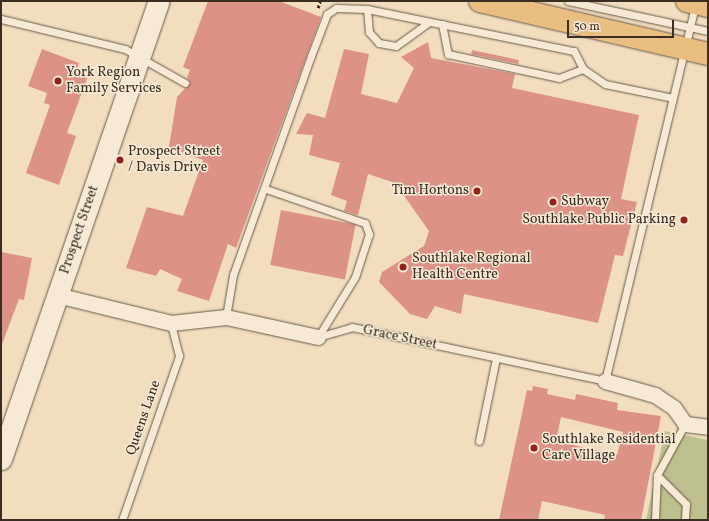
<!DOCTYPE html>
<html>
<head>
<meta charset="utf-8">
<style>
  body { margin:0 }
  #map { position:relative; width:709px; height:521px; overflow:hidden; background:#f2ddbf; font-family:Vollkorn,serif }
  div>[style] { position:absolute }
  .green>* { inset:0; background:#bfc08f }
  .building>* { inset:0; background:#dd9288; transform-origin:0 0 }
  .path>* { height:2.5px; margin-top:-1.25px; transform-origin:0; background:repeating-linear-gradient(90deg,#392e21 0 3px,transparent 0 5px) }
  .roads { filter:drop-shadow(0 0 1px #675a48) drop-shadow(0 0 1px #675a48) }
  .service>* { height:7px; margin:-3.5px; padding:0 3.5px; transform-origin:3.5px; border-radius:3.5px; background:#f7e9d5 }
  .minor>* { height:15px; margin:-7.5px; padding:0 7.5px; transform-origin:7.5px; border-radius:7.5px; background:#f7e9d5 }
  .secondary>* { height:21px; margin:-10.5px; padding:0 10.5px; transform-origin:10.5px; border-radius:10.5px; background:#f7e9d5 }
  .primary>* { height:22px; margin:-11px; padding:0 11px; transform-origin:11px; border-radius:11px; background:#e9be80 }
  .dots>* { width:11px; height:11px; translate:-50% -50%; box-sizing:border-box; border:2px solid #f7e9d5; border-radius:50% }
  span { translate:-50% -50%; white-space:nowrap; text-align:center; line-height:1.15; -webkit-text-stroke:3px #f7e9d5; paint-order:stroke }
  .poi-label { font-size:14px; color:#392e21 }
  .left { translate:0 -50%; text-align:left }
  .right { translate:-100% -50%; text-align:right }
  .street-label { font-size:14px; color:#392e21 }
  .frame { position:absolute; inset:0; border:2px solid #392e21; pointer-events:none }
  .scale { position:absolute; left:567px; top:20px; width:107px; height:18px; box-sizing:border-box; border:2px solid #392e21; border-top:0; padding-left:5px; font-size:12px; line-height:14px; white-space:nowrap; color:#392e21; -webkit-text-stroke:3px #f7e9d5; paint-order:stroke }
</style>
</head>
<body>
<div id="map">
  <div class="green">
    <div style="clip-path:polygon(665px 431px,708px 440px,708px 520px,646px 520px)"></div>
  </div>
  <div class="building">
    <div style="clip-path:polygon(208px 1px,279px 1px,321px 17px,236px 248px,228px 244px,209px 301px,177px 291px,182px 279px,160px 269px,156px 276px,126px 268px,147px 207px,183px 216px,203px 160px,169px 147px,177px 97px,190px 83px,187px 78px,190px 70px,183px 67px)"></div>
    <div style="clip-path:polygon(428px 42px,431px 58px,515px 74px,512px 88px,639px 115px,621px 199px,637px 202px,623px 256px,615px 255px,598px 323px,464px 294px,461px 314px,435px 306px,427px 319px,410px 314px,379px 282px,382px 272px,424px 246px,429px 231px,395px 183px,368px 174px,358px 215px,344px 211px,347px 201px,331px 195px,340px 163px,309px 155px,313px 135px,296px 134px,307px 113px,325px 118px,344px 49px,369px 54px,361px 94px,397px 103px,414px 68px,401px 57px)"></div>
    <div style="clip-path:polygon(42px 49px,79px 63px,76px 72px,88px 76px,67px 133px,76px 136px,59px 185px,26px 173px,50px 105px,44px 103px,47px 93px,28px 86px)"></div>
    <div style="left:472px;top:50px;width:48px;height:4px;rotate:12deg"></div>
    <div style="left:281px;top:210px;width:76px;height:56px;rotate:11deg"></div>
    <div style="clip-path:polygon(1px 252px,32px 258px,24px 300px,19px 299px,2px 344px)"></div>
    <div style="clip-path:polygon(evenodd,533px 386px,548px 389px,547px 394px,575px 400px,576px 394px,618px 403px,617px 410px,661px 416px,641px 520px,604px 520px,605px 515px,542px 501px,538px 520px,499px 520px,527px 390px,532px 391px,533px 386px,561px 417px,623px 432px,617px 455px,556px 441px,561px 417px)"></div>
  </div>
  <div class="path">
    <div style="left:318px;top:8px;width:7px;rotate:-74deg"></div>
  </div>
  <div class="roads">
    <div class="service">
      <div style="left:568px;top:1px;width:143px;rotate:12.1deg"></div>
      <div style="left:367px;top:9px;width:23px;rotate:85deg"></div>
      <div style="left:369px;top:32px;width:15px;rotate:48deg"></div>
      <div style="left:379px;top:43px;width:17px;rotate:10deg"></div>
      <div style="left:396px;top:46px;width:41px;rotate:-36deg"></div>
      <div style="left:1px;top:19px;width:128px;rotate:13.6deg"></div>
      <div style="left:125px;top:49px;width:69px;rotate:29.5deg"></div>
      <div style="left:442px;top:24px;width:31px;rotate:79deg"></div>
      <div style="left:448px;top:54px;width:114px;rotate:12.2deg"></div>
      <div style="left:559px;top:78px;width:26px;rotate:-21deg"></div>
      <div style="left:266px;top:189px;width:105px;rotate:19deg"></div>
      <div style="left:365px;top:223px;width:12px;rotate:70deg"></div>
      <div style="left:369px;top:234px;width:45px;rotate:108deg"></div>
      <div style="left:355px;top:277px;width:70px;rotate:121.7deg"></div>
      <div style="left:226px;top:317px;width:43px;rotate:-80.5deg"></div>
      <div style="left:233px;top:275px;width:232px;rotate:-70.4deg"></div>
      <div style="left:311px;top:56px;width:45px;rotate:-69.1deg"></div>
      <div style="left:327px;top:14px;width:11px;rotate:-34deg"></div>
      <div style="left:336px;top:8px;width:31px;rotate:2deg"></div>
      <div style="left:367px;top:9px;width:211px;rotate:11.5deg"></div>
      <div style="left:574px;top:51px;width:20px;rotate:63deg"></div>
      <div style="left:583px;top:69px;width:27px;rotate:34deg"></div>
      <div style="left:605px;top:84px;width:69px;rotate:11.6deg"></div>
      <div style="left:318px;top:337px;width:35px;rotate:-16deg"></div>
      <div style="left:352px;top:327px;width:259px;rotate:12deg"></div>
      <div style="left:605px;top:381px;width:387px;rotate:-76.5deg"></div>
      <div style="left:479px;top:441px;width:85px;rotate:-78.4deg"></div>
      <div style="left:657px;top:475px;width:41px;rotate:45deg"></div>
      <div style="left:686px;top:504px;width:16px;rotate:94deg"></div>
      <div style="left:122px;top:520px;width:174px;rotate:-70.8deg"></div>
      <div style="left:179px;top:356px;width:34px;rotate:-104deg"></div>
      <div style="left:655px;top:520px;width:45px;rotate:-87.5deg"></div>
      <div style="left:657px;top:475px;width:58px;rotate:-61.2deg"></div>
    </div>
    <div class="minor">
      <div style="left:57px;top:295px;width:117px;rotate:13.8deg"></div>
      <div style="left:171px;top:323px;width:55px;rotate:-6.2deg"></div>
      <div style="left:226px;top:317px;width:94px;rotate:12.3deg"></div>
      <div style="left:605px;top:381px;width:52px;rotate:15.6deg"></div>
      <div style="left:655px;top:395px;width:23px;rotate:34deg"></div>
      <div style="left:674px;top:408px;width:19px;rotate:55deg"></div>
      <div style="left:685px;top:424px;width:23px;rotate:7deg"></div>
    </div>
    <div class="secondary">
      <div style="left:1px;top:459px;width:484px;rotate:-71deg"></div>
    </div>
    <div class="primary">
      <div style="left:480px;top:1px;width:234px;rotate:13.1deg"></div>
      <div style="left:687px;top:1px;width:22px;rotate:13deg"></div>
    </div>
  </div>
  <div class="dots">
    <div style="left:58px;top:81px;background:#8f2418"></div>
    <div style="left:120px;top:160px;background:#8f2418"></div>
    <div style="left:477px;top:191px;background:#8f2418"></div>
    <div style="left:553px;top:202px;background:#8f2418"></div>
    <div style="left:684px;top:220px;background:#8f2418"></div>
    <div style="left:403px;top:267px;background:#8f2418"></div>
    <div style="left:534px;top:448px;background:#8f2418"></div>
  </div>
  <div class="poi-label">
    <span class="left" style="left:66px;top:81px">York Region<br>Family Services</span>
    <span class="left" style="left:128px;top:160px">Prospect Street<br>/ Davis Drive</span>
    <span class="right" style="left:469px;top:191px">Tim Hortons</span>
    <span class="left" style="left:561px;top:202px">Subway</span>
    <span class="right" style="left:676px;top:220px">Southlake Public Parking</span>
    <span class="left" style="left:412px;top:267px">Southlake Regional<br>Health Centre</span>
    <span class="left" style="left:542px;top:448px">Southlake Residential<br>Care Village</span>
  </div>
  <div class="street-label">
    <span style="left:80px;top:230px;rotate:-71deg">Prospect Street</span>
    <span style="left:400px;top:338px;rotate:12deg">Grace Street</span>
    <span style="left:144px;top:418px;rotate:-71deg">Queens Lane</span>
  </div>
  <div class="frame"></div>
  <div class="scale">50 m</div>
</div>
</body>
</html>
